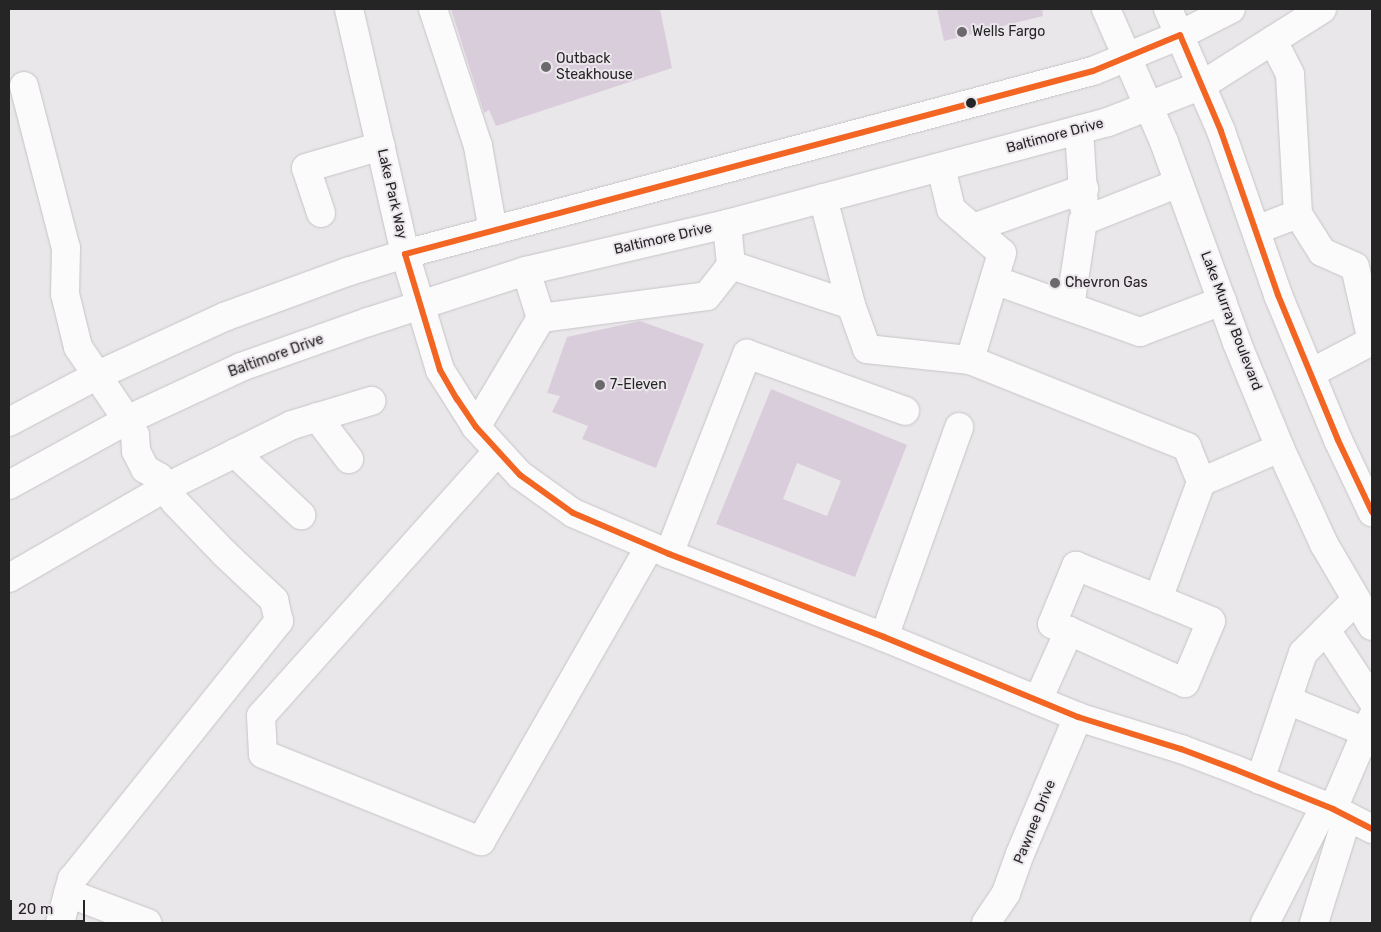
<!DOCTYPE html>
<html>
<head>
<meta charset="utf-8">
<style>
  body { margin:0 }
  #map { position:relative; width:1381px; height:932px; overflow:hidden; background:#eae7ea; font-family:Rubik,sans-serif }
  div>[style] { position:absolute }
  .building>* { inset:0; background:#dacddb }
  .roads { filter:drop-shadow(0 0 1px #c6c4c6) drop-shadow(0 0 1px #c6c4c6) }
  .minor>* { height:28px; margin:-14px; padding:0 14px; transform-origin:14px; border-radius:14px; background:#fcfbfc }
  .major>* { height:28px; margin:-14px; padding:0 14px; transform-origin:14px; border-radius:14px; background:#fcfbfc }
  .bus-1>* { height:6px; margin:-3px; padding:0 3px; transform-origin:3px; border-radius:3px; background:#f26522 }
  .dots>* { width:14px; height:14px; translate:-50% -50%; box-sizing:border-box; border:2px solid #ebe6eb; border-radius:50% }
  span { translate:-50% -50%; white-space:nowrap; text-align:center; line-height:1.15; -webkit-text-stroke:4px #ebe6eb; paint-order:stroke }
  .poi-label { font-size:14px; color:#262526 }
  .left { translate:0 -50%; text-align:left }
  .street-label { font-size:14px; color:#262526 }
  .frame { position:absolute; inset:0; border:10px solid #262526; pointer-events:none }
  .scale { position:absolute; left:10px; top:900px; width:75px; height:22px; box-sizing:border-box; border:2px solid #262526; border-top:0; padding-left:6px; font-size:15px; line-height:18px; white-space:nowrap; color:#262526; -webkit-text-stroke:4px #ebe6eb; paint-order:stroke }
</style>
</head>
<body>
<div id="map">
  <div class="building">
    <div style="clip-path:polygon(451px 9px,660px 9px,672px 68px,496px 126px,489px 110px,484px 113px)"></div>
    <div style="clip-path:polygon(937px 9px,1042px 9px,1043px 16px,944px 41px)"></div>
    <div style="clip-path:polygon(640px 321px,704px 344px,656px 468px,582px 439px,588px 426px,552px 412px,560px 396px,547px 393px,567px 337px)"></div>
    <div style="clip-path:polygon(evenodd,771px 389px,907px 445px,855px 577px,716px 524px,771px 389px,797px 463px,841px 481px,827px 516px,783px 499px,797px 463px)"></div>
  </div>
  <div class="roads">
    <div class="minor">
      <div style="left:349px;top:9px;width:251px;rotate:77.1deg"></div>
      <div style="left:405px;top:254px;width:121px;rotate:73.2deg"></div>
      <div style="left:440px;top:370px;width:67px;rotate:57.7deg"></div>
      <div style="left:476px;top:427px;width:65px;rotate:47.5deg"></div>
      <div style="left:520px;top:475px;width:65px;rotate:35.6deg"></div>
      <div style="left:573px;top:513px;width:104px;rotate:23.1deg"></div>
      <div style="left:669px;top:554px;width:230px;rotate:21.1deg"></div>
      <div style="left:884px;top:637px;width:210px;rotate:22.4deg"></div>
      <div style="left:1078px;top:717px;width:108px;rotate:17.3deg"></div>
      <div style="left:1181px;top:749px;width:57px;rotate:20.7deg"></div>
      <div style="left:1234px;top:769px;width:107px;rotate:22deg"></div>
      <div style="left:1333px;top:809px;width:44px;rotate:27.1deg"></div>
      <div style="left:433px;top:9px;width:144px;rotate:71.8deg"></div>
      <div style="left:478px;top:146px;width:86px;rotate:80deg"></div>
      <div style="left:24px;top:86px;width:167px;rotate:75.5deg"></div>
      <div style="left:66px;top:248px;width:46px;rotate:91.2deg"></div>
      <div style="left:65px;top:294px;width:55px;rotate:76.2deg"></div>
      <div style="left:78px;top:347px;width:88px;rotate:56.1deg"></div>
      <div style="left:127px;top:420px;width:17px;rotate:62deg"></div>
      <div style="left:135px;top:435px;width:16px;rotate:86deg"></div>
      <div style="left:136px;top:451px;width:20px;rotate:63deg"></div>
      <div style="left:145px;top:469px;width:16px;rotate:30deg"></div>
      <div style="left:159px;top:477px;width:13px;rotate:61deg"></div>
      <div style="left:165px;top:488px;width:142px;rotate:-26.4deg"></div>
      <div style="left:292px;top:425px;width:83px;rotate:-16.9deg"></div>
      <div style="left:1079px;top:130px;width:77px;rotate:86.3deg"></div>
      <div style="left:941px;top:167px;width:43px;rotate:76.6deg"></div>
      <div style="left:951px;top:209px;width:67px;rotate:40.8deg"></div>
      <div style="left:1002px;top:253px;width:112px;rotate:106.7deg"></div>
      <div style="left:823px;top:198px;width:111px;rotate:75.3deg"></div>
      <div style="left:321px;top:213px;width:47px;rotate:-108.4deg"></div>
      <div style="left:306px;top:168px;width:78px;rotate:-16.3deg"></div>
      <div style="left:1298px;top:214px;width:45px;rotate:57.7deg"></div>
      <div style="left:1322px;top:252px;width:36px;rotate:24deg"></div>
      <div style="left:1355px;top:267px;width:76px;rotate:77.1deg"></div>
      <div style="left:973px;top:228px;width:118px;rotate:-19.4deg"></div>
      <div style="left:1256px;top:230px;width:45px;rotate:-20.9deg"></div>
      <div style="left:1298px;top:214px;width:140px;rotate:-93.3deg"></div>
      <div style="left:1290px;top:74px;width:38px;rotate:-117deg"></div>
      <div style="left:731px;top:265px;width:126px;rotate:18.4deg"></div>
      <div style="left:851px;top:305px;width:47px;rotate:70deg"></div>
      <div style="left:867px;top:349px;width:104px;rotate:6.1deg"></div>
      <div style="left:970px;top:360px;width:234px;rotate:21.8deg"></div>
      <div style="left:1187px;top:447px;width:38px;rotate:68deg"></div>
      <div style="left:1201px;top:482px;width:86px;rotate:-23.3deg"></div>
      <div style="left:994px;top:280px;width:155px;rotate:19.6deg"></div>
      <div style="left:1140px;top:332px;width:88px;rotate:-20.7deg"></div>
      <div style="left:1070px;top:307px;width:87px;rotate:-81.4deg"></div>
      <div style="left:1083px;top:221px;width:103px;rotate:-21.6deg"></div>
      <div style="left:541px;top:318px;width:167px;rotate:-7.5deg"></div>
      <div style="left:707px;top:296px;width:39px;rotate:-52deg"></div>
      <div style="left:731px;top:265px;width:41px;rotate:-95.6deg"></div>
      <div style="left:1311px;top:373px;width:69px;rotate:-27.7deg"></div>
      <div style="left:317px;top:417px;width:53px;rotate:52.7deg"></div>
      <div style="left:476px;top:427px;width:127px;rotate:-59.2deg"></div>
      <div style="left:541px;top:318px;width:49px;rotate:-107.7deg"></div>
      <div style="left:497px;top:452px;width:354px;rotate:131.8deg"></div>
      <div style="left:261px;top:716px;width:38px;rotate:87deg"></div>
      <div style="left:263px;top:754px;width:235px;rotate:21.8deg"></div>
      <div style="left:481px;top:841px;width:340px;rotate:-60.2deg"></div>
      <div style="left:235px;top:453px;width:91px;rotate:43.2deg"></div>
      <div style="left:669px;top:554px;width:215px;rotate:-68.7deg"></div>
      <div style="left:747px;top:354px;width:168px;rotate:19.8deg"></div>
      <div style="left:9px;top:578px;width:180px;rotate:-30deg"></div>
      <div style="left:165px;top:488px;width:17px;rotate:54deg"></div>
      <div style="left:175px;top:502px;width:71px;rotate:46.1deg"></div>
      <div style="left:224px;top:553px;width:69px;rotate:43.2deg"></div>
      <div style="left:274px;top:600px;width:22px;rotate:77deg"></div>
      <div style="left:279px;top:621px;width:331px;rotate:128.7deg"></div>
      <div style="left:72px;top:879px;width:46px;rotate:105.3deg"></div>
      <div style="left:1326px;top:630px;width:84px;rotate:56.7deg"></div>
      <div style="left:1069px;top:631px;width:18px;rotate:-158deg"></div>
      <div style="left:1052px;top:624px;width:63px;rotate:-67.5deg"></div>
      <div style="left:1076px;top:566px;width:88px;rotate:21.9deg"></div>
      <div style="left:884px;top:637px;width:223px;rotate:-70.3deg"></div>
      <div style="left:1038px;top:700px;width:76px;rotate:-65.8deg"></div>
      <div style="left:1069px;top:631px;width:127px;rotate:24.1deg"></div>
      <div style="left:1185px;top:683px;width:67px;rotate:-67.2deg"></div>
      <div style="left:1211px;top:621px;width:57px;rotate:-157.5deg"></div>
      <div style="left:1158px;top:599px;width:125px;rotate:-69.8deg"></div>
      <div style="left:1287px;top:700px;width:85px;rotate:22.1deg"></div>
      <div style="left:1366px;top:732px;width:15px;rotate:-67deg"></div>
      <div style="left:1260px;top:780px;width:134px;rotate:-71.3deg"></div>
      <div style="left:1303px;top:653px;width:75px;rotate:-45deg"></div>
      <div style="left:1333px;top:809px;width:84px;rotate:-66.8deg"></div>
      <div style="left:68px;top:893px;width:85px;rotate:20.8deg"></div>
      <div style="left:986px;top:923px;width:36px;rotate:-56deg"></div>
      <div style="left:1006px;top:893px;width:41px;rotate:-70.3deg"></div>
      <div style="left:1020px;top:854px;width:149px;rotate:-67.1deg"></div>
      <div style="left:1265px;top:923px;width:131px;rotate:-62.9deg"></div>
      <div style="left:1314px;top:923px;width:110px;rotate:-72.6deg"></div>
    </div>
    <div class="major">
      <div style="left:1106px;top:9px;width:145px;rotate:66.4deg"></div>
      <div style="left:1164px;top:142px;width:214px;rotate:70deg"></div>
      <div style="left:1237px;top:343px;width:113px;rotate:67.7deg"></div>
      <div style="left:1280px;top:448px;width:106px;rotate:65.4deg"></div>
      <div style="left:1324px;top:544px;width:95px;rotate:59.7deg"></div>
      <div style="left:1168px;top:9px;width:133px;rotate:66.5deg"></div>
      <div style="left:1221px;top:131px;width:174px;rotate:70.8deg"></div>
      <div style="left:1278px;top:295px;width:157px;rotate:67.5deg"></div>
      <div style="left:1338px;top:440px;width:80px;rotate:64.7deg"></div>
      <div style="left:9px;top:422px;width:98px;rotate:-27.9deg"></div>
      <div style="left:96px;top:376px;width:141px;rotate:-24.7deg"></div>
      <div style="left:224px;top:317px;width:134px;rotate:-20.1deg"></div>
      <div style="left:350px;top:271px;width:58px;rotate:-17.2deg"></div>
      <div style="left:405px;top:254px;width:712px;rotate:-14.9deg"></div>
      <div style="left:1093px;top:71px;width:94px;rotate:-22.5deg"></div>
      <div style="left:1180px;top:35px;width:57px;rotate:-27deg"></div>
      <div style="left:9px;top:485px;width:135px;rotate:-28.8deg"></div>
      <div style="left:127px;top:420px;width:126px;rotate:-24.9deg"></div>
      <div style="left:241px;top:367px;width:135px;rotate:-19.5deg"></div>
      <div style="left:368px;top:322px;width:166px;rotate:-17.9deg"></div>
      <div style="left:526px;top:271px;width:206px;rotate:-13.2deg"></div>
      <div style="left:727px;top:224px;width:394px;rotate:-15deg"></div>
      <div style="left:1108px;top:122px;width:101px;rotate:-21.5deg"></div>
      <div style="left:1202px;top:85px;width:142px;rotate:-32.3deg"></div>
    </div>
  </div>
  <div class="bus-1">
    <div style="left:1372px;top:512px;width:80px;rotate:-115.3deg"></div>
    <div style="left:1338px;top:440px;width:157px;rotate:-112.5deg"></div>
    <div style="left:1278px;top:295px;width:174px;rotate:-109.2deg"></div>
    <div style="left:1221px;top:131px;width:104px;rotate:-113.1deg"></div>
    <div style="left:1180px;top:35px;width:94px;rotate:157.5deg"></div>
    <div style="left:1093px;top:71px;width:712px;rotate:165.1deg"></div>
    <div style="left:405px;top:254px;width:121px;rotate:73.2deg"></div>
    <div style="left:440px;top:370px;width:34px;rotate:60deg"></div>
    <div style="left:457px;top:399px;width:34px;rotate:56deg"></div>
    <div style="left:476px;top:427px;width:65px;rotate:47.5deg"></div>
    <div style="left:520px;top:475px;width:65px;rotate:35.6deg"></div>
    <div style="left:573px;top:513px;width:104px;rotate:23.1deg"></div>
    <div style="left:669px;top:554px;width:230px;rotate:21.1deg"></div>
    <div style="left:884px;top:637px;width:210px;rotate:22.4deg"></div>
    <div style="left:1078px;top:717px;width:108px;rotate:17.3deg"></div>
    <div style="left:1181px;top:749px;width:57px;rotate:20.7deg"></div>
    <div style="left:1234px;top:769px;width:107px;rotate:22deg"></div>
    <div style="left:1333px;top:809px;width:44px;rotate:27.1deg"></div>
  </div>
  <div class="dots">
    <div style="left:962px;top:32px;background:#6b696b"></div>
    <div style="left:546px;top:67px;background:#6b696b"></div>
    <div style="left:971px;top:103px;background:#262526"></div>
    <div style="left:1055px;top:283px;background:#6b696b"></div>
    <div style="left:600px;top:385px;background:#6b696b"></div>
  </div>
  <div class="poi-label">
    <span class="left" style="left:972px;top:32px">Wells Fargo</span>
    <span class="left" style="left:556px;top:67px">Outback<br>Steakhouse</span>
    <span class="left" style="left:1065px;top:283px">Chevron Gas</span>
    <span class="left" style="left:610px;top:385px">7-Eleven</span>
  </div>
  <div class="street-label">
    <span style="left:1055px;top:136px;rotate:-15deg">Baltimore Drive</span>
    <span style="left:392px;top:194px;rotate:77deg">Lake Park Way</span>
    <span style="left:663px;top:239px;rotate:-13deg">Baltimore Drive</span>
    <span style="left:1231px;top:321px;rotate:69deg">Lake Murray Boulevard</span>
    <span style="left:276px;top:356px;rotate:-20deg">Baltimore Drive</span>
    <span style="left:1035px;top:822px;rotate:-68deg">Pawnee Drive</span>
  </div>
  <div class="frame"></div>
  <div class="scale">20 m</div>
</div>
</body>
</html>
